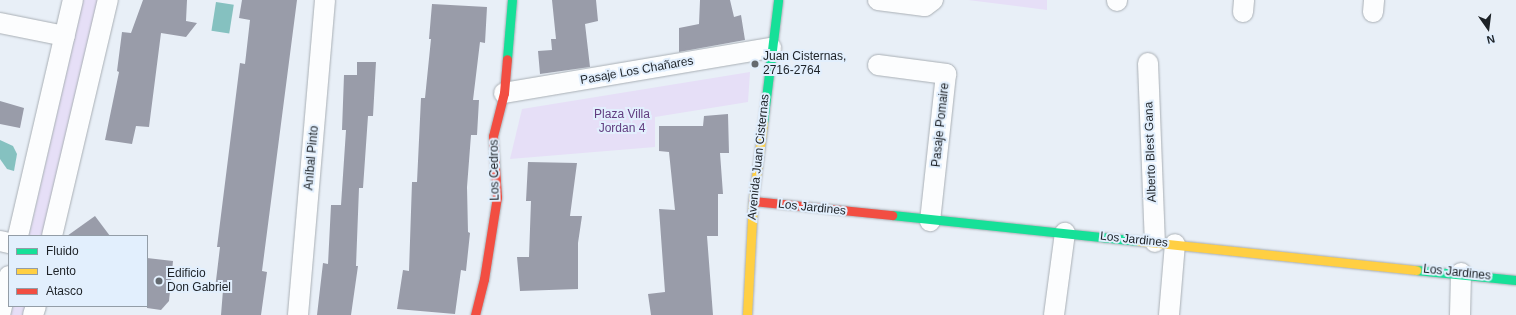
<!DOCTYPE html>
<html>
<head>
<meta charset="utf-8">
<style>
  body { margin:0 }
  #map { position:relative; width:1516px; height:315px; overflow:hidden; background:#e8eff7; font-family:Arial,sans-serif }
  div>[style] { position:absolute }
  .green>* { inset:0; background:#e6dff7 }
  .water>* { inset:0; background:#85c1c0; transform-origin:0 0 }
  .building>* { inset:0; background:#999ca9 }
  .roads { filter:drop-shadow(0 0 1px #a9afb5) drop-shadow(0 0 1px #a9afb5) }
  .street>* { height:20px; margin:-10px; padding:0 10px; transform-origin:10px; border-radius:10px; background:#fcfdfe }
  .fast>* { height:9px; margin:-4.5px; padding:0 4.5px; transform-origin:4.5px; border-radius:4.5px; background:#16e098 }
  .slow>* { height:9px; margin:-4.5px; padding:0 4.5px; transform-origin:4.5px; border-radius:4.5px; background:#ffcf43 }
  .jam>* { height:9px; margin:-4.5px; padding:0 4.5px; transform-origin:4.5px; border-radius:4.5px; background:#f24e42 }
  .dots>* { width:11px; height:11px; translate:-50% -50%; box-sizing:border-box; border:2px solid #e2effd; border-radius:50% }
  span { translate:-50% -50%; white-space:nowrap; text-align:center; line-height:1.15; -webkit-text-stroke:4px #e2effd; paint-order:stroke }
  .poi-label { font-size:12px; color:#1d2227 }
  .left { translate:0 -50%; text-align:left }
  .street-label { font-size:12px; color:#1d2227 }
  .park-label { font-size:12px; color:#623e80 }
  .legend { position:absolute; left:8px; top:235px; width:140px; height:72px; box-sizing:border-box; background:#e2effd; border:1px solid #939da7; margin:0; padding:5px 7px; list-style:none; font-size:12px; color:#1d2227 }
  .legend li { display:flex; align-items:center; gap:8px; height:20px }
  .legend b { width:20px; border:1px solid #939da7 }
  .north { position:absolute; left:1468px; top:8px; width:40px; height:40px; -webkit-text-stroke:3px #e2effd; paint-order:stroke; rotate:166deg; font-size:11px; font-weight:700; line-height:16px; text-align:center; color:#1d2227 }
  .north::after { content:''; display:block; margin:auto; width:14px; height:18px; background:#1d2227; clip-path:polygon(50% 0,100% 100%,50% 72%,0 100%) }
</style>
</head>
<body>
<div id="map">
  <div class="green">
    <div style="clip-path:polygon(83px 0,99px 0,43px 236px,29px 236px)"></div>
    <div style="clip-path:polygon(968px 0,1047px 0,1047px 10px)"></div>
    <div style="clip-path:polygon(750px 72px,748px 102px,655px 117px,655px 147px,510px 159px,522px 109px)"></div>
    <div style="clip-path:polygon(13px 306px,27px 306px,25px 315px,11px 315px)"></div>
  </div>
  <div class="water">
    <div style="left:216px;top:2px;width:18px;height:29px;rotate:9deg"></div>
    <div style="clip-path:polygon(0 140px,13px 146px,17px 154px,14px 171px,7px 169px,0 159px)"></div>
  </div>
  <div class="building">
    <div style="clip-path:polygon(143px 0,187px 0,186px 21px,197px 23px,186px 37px,161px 33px,149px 127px,136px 126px,132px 144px,105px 140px,119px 72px,117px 71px,122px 32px,131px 33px)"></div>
    <div style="clip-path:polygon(242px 0,297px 0,262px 271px,267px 272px,261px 315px,221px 315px,223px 290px,215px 289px,220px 247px,217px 247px,240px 63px,245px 64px,250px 20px,239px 18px)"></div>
    <div style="clip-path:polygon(552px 0,596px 0,598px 21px,585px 24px,590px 67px,540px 74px,538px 51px,552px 50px,551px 39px,556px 39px)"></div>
    <div style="clip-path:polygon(700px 0,730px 0,734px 17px,741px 15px,745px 40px,679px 52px,679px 28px,699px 24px)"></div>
    <div style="clip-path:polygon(432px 4px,487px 7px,485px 43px,480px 42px,473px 100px,479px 100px,477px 135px,471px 135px,467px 187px,468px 232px,470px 233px,466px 271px,461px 270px,455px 314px,397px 309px,403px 270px,409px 271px,412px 182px,417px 182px,421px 98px,425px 98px,431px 39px,429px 39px)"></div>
    <div style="clip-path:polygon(357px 62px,376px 62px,373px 116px,368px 116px,363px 188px,359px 188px,356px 266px,358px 266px,351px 315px,317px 315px,323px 263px,328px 264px,331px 205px,341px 205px,346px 130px,342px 130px,344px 75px,357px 75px)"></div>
    <div style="clip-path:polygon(0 101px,24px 108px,20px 128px,0 124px)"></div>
    <div style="clip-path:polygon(728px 114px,729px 153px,720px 153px,723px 194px,718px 194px,718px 236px,707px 236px,713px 315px,651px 315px,648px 294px,665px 292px,659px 209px,675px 210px,669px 152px,659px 151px,659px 126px,703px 126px,704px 116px)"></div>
    <div style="clip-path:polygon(528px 162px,577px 163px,570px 216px,582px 216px,578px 243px,578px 289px,520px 291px,517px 257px,529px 257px,531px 201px,526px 201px)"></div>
    <div style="clip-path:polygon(95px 216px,110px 236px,67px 236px)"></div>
    <div style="clip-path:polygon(147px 258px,173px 261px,169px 301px,161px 310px,147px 308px)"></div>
  </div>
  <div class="roads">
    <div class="street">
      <div style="left:878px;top:0;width:47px;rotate:7.3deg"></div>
      <div style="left:925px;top:6px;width:10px;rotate:-37deg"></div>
      <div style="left:1117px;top:1px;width:1px;rotate:-90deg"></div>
      <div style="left:1243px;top:12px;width:12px;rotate:-85deg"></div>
      <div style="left:1373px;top:12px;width:12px;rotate:-85deg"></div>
      <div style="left:0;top:23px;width:66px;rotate:11.3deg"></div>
      <div style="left:1148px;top:63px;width:179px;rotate:87.8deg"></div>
      <div style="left:878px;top:65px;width:69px;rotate:7.5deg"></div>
      <div style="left:946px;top:74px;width:148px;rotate:96.2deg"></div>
      <div style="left:504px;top:93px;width:271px;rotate:-9.6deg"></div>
      <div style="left:18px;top:236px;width:242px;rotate:-76.9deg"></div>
      <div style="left:52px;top:236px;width:243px;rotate:-76.7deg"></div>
      <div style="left:0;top:241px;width:9px;rotate:13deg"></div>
      <div style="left:0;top:315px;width:40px;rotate:-77deg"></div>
      <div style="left:33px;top:315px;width:9px;rotate:-72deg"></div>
      <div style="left:298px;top:315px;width:316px;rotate:-85.1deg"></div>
      <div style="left:1054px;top:315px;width:83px;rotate:-82.4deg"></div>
      <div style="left:1169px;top:315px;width:71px;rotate:-85.2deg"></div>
      <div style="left:1460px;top:315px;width:42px;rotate:-88.6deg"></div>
    </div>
    <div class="fast">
      <div style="left:507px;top:59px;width:59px;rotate:-85.2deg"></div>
      <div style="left:763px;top:123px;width:124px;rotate:-83deg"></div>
      <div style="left:892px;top:215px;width:248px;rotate:6deg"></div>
      <div style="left:1416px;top:270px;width:100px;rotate:5.7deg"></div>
    </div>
    <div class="slow">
      <div style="left:1139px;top:241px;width:279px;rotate:6deg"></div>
      <div style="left:747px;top:315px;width:114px;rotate:-87deg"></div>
      <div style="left:753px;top:201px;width:79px;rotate:-82.7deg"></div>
    </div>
    <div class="jam">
      <div style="left:753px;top:201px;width:140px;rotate:5.8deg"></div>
      <div style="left:475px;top:315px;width:37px;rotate:-76deg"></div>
      <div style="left:484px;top:279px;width:83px;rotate:-81deg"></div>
      <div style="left:497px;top:197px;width:61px;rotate:-93.8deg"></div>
      <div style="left:493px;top:136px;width:44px;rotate:-75.7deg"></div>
      <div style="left:504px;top:93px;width:34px;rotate:-85deg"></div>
    </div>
  </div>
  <div class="dots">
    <div style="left:755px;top:64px;background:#646a70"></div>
    <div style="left:159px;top:281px;background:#646a70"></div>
  </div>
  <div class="poi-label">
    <span class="left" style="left:763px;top:64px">Juan Cisternas,<br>2716-2764</span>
    <span class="left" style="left:167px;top:281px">Edificio<br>Don Gabriel</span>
  </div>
  <div class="street-label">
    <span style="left:637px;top:71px;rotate:-10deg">Pasaje Los Chañares</span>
    <span style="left:941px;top:125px;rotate:-84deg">Pasaje Pomaire</span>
    <span style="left:1151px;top:152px;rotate:-92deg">Alberto Blest Gana</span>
    <span style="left:759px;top:157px;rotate:-84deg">Avenida Juan Cisternas</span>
    <span style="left:312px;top:158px;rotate:-85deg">Aníbal Pinto</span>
    <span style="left:495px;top:170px;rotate:-91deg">Los Cedros</span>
    <span style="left:812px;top:208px;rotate:6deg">Los Jardines</span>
    <span style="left:1134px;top:240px;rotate:6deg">Los Jardines</span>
    <span style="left:1457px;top:273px;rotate:6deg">Los Jardines</span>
  </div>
  <div class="park-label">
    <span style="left:622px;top:122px">Plaza Villa<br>Jordan 4</span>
  </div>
  <ul class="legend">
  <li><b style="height:5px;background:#16e098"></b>Fluido</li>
  <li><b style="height:5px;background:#ffcf43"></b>Lento</li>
  <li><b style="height:5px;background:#f24e42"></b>Atasco</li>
  </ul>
  <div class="north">N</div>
</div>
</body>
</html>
